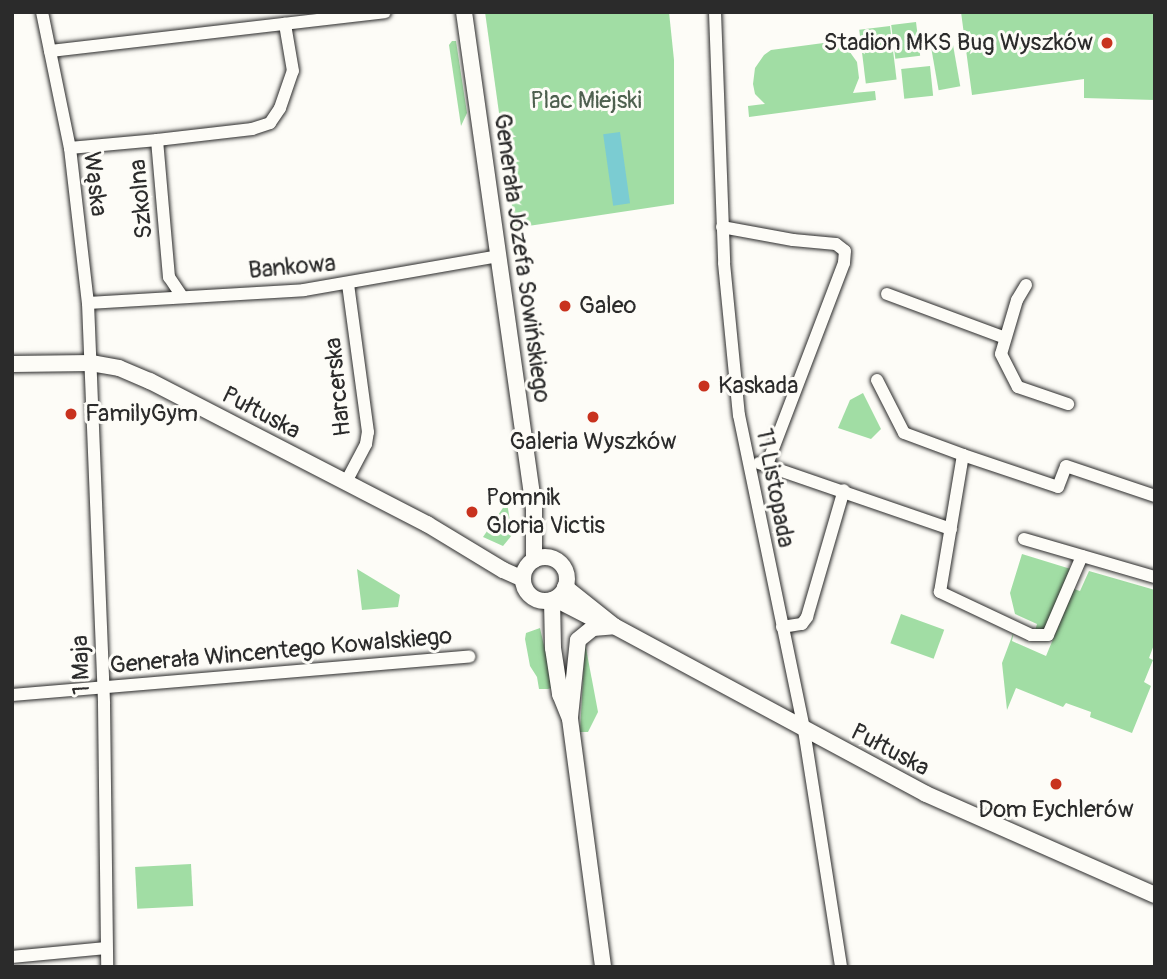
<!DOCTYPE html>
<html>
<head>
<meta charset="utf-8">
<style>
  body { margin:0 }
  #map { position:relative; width:1167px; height:979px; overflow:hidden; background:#fdfcf7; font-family:Pangolin,sans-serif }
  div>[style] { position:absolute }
  .green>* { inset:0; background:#a1dda4; transform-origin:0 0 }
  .water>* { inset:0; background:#7bccd2; transform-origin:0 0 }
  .roads { filter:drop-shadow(0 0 2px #2b2b2b) drop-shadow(0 0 2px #2b2b2b) }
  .minor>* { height:12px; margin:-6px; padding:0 6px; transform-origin:6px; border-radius:6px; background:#fdfcf7 }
  .tertiary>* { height:16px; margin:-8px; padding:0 8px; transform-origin:8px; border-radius:8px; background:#fdfcf7 }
  .tertiary>.ring { margin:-8px; padding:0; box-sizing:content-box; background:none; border:16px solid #fdfcf7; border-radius:50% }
  .dots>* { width:19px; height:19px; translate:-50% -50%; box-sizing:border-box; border:4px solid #fdfcf7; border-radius:50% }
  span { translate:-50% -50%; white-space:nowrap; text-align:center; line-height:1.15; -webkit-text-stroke:6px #fdfcf7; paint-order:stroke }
  .poi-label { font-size:24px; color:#2b2b2b }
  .right { translate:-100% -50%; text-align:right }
  .left { translate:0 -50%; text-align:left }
  .park-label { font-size:24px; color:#4e604f }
  .street-label { font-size:24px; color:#2b2b2b }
  .frame { position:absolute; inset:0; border:14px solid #2b2b2b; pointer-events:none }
</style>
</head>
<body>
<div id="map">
  <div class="green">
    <div style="clip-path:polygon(485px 12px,669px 12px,674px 60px,674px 204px,515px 228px)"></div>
    <div style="clip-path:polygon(961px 12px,1155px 12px,1155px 100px,1084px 98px,1084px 79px,972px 95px)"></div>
    <div style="left:916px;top:22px;width:34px;height:25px;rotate:83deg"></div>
    <div style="left:890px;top:26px;width:54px;height:31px;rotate:83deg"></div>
    <div style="clip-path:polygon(452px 41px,456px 41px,467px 113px,461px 126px,449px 45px)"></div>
    <div style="clip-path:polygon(831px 42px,847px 48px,857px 62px,859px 78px,853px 93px,875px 91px,876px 100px,749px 117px,748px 106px,765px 104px,755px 94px,753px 84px,755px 68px,764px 55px,771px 50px)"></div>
    <div style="left:953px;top:45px;width:42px;height:22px;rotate:80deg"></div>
    <div style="left:930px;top:66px;width:30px;height:29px;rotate:84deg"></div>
    <div style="clip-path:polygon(863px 393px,881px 429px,871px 439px,838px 428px,850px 400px)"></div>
    <div style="clip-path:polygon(507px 502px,512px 535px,503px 546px,483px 537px)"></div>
    <div style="clip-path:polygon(1022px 554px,1074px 570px,1049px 629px,1035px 631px,1037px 624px,1015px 614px,1010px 593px)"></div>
    <div style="clip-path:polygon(357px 569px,400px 595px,398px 607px,362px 610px)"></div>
    <div style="clip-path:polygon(1089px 571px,1155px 590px,1155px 642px,1149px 658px,1153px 660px,1144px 682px,1151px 686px,1132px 733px,1090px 717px,1091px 712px,1066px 703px,1063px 707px,1016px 688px,1007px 710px,1002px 663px,1014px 631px,1012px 641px,1046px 656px,1074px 589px,1080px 591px)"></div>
    <div style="left:901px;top:614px;width:46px;height:31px;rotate:20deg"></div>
    <div style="clip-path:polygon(540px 628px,547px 659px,551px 688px,548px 689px,539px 689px,537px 677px,530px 666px,525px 639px,526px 633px)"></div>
    <div style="clip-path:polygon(585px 643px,598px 712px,588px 732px,580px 732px)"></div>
    <div style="left:191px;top:864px;width:42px;height:56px;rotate:87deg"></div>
  </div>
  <div class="water">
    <div style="left:620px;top:132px;width:72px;height:17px;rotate:82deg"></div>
  </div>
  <div class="roads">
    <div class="minor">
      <div style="left:42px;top:12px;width:139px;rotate:78.4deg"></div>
      <div style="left:70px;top:148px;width:156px;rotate:83.4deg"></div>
      <div style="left:88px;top:303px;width:401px;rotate:87.7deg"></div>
      <div style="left:104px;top:704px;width:263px;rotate:89.3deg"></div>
      <div style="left:715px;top:12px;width:251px;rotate:87.9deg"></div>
      <div style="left:724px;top:263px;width:153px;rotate:84.4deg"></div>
      <div style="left:739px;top:415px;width:322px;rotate:78.3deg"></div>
      <div style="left:804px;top:730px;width:240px;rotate:81.1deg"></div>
      <div style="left:50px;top:51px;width:337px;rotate:-6.6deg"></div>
      <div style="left:157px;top:140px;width:96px;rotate:-6.6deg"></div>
      <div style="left:252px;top:129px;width:19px;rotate:-18deg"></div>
      <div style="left:270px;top:123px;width:18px;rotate:-56deg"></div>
      <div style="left:280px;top:108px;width:39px;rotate:-71deg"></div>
      <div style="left:293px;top:71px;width:48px;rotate:-99.7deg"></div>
      <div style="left:70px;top:148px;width:87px;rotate:-5.3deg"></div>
      <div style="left:157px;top:140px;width:138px;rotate:85deg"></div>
      <div style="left:169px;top:277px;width:22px;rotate:56deg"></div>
      <div style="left:722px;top:227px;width:72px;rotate:10.4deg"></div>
      <div style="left:793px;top:240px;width:43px;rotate:5.3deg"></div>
      <div style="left:836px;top:244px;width:11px;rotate:38deg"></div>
      <div style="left:845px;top:251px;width:12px;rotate:95deg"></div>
      <div style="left:844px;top:263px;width:216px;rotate:110.9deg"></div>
      <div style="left:1026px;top:285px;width:17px;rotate:121deg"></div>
      <div style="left:1017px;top:300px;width:56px;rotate:106.5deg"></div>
      <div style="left:1001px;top:354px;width:37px;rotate:63deg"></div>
      <div style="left:1018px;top:387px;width:53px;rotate:18.8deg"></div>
      <div style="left:887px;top:294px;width:126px;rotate:20.4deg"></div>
      <div style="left:88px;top:303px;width:216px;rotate:-3.4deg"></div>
      <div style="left:304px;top:290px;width:197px;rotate:-9.9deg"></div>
      <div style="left:877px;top:380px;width:59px;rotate:63deg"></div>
      <div style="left:904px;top:433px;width:63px;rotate:20.4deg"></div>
      <div style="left:759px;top:463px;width:203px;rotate:19deg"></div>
      <div style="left:346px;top:482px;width:43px;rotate:-62.2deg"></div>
      <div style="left:366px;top:444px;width:12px;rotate:-81deg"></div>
      <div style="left:368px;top:432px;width:149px;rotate:-97.7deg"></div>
      <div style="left:1024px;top:539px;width:136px;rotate:16.2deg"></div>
      <div style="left:1082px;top:556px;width:86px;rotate:113.3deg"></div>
      <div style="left:1048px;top:635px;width:17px;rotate:180deg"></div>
      <div style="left:1031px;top:635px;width:101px;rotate:-154.7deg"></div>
      <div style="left:940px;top:592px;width:139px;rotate:-80.5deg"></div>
      <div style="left:963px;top:455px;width:100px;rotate:18.6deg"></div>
      <div style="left:1058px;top:487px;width:22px;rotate:-69deg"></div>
      <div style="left:1066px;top:466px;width:94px;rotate:18.6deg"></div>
      <div style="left:782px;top:627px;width:20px;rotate:-9deg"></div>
      <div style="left:802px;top:624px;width:9px;rotate:-54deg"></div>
      <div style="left:807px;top:617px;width:132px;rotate:-73.8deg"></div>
      <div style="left:12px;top:695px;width:459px;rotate:-4.8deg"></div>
      <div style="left:12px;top:957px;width:94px;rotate:-5.5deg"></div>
    </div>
    <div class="tertiary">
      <div style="left:464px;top:12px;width:502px;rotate:81.98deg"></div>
      <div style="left:534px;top:509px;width:51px;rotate:90deg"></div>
      <div style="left:12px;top:364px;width:79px;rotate:-0.7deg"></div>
      <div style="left:91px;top:363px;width:28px;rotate:10deg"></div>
      <div style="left:119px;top:368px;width:34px;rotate:23deg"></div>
      <div style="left:150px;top:381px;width:312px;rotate:27.3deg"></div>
      <div style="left:427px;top:524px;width:89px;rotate:31.2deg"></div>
      <div style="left:503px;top:570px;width:22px;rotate:24deg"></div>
      <div class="ring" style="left:523px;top:557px;width:28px;height:28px"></div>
      <div style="left:565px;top:587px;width:63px;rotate:38.5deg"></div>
      <div style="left:614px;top:626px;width:354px;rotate:28.3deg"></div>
      <div style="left:926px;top:794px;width:250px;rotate:23.8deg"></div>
      <div style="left:555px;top:599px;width:42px;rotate:27.2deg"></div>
      <div style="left:552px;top:600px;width:48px;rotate:88.8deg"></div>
      <div style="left:553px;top:648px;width:47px;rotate:81.3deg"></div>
      <div style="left:560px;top:694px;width:27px;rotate:68deg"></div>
      <div style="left:570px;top:719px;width:250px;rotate:82.4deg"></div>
      <div style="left:570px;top:717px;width:77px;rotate:-84.1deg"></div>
      <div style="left:578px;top:640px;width:19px;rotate:-39deg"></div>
      <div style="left:593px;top:628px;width:21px;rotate:-5deg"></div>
    </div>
  </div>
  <div class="dots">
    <div style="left:1107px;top:43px;background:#c8321e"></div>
    <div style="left:565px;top:306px;background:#c8321e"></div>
    <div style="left:704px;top:386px;background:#c8321e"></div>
    <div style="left:71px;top:414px;background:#c8321e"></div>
    <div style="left:593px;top:417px;background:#c8321e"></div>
    <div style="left:472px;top:512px;background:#c8321e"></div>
    <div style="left:1056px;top:784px;background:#c8321e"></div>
  </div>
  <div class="poi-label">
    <span class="right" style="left:1093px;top:43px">Stadion MKS Bug Wyszków</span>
    <span class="left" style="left:579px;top:306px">Galeo</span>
    <span class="left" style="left:718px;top:386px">Kaskada</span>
    <span class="left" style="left:85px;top:414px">FamilyGym</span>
    <span style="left:593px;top:442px">Galeria Wyszków</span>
    <span class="left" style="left:486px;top:512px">Pomnik<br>Gloria Victis</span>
    <span style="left:1056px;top:810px">Dom Eychlerów</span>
  </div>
  <div class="park-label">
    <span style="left:586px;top:101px">Plac Miejski</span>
  </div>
  <div class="street-label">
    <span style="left:95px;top:184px;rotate:83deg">Wąska</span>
    <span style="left:141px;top:199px;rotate:-95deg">Szkolna</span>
    <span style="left:522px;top:258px;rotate:82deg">Generała Józefa Sowińskiego</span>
    <span style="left:292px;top:267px;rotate:-5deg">Bankowa</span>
    <span style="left:338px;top:387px;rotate:-96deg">Harcerska</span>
    <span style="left:261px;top:413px;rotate:28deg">Pułtuska</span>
    <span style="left:775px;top:488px;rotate:79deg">11 Listopada</span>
    <span style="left:281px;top:651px;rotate:-5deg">Generała Wincentego Kowalskiego</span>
    <span style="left:81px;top:665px;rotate:-92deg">1 Maja</span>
    <span style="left:890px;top:750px;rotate:28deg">Pułtuska</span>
  </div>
  <div class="frame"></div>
</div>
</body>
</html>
